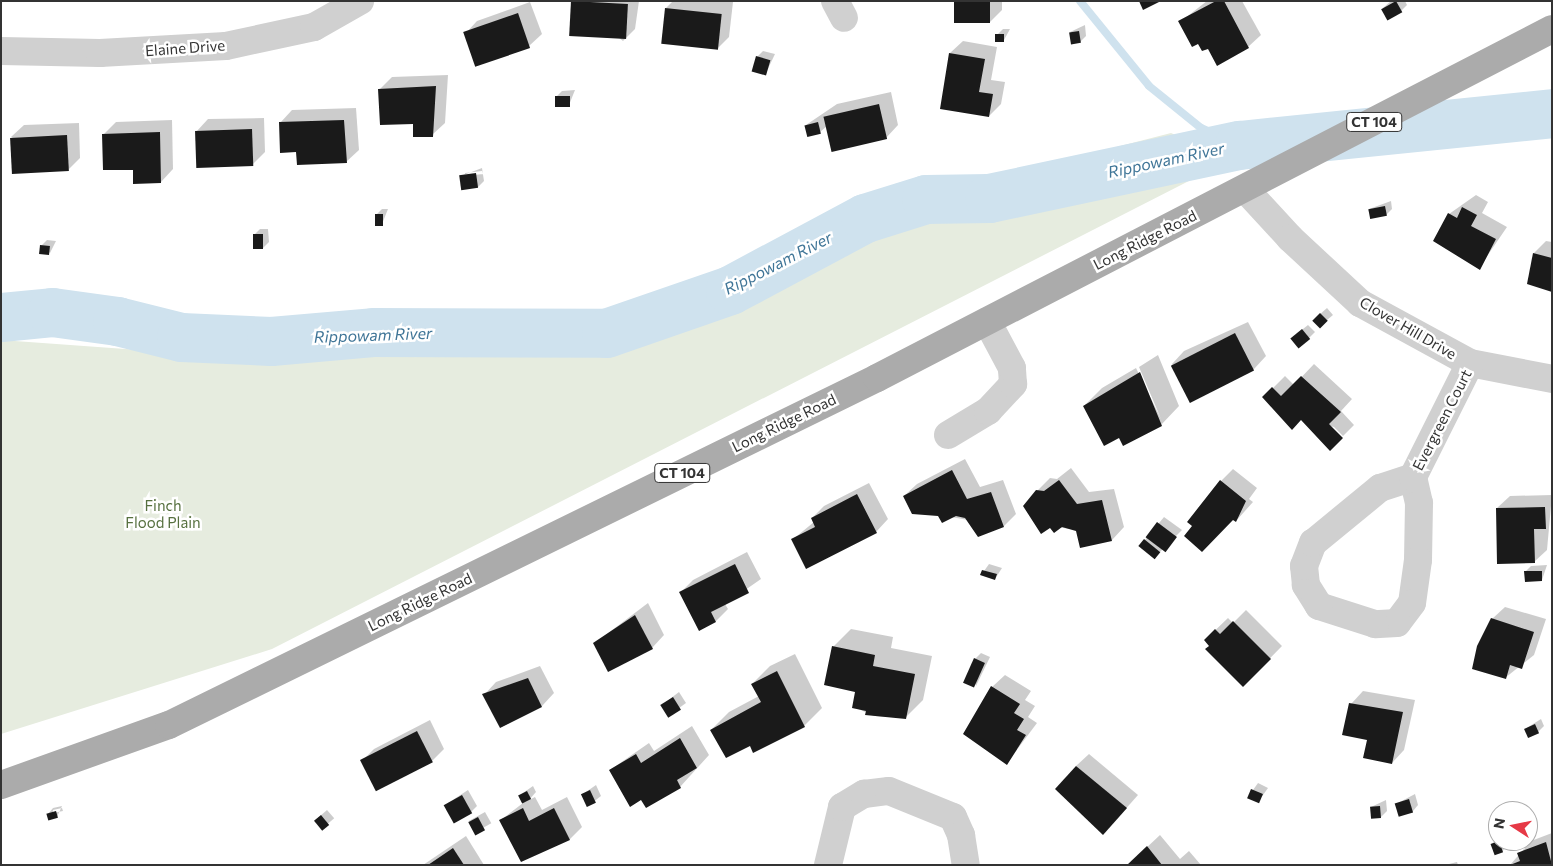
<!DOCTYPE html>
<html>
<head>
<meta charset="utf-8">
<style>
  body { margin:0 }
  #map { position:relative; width:1553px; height:866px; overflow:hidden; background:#fff; font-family:Commissioner,sans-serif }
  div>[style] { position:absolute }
  .green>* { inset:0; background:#e6ecdf }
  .shadow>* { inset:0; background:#0003; transform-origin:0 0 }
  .stream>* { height:8px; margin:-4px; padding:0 4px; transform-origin:4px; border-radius:4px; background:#cfe2ee }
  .river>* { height:49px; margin:-24.5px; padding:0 24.5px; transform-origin:24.5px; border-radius:24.5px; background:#cfe2ee }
  .building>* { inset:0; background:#1a1a1a; transform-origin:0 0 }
  .minor>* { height:28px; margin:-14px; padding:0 14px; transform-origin:14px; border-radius:14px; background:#d0d0d0 }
  .major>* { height:28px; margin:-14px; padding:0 14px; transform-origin:14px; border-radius:14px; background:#ababab }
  span { translate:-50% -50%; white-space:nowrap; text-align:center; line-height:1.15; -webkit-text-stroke:5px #fff; paint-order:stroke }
  .shield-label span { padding:1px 4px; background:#fff; border:1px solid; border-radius:4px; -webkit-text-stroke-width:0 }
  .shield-label { font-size:14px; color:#333; font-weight:700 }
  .street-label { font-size:15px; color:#333 }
  .park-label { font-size:15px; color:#56703f }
  .water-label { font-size:16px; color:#3f7597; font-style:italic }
  .frame { position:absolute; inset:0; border:2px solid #333; pointer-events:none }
  .north { position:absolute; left:1488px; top:801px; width:50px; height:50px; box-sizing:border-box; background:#fff; border:1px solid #adadad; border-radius:50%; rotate:281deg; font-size:14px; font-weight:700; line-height:20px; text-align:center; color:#333 }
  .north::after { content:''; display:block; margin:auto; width:18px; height:22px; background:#e63946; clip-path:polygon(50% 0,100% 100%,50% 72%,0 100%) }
</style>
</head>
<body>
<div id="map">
  <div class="green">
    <div style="clip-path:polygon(1171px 133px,1230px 160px,272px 649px,1px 734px,1px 340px,167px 352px,570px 349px,621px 334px,835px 219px)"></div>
  </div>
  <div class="shadow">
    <div style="clip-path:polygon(572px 1px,639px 1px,635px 29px,623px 41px)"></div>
    <div style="clip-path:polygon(673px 1px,733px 2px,729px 37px,717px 49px,666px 8px)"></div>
    <div style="clip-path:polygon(955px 1px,1002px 1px,1002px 10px,990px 22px)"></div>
    <div style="clip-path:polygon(1207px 1px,1242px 1px,1261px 35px,1248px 47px,1208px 47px,1180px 22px)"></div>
    <div style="clip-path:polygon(1391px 1px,1405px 1px,1407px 5px,1401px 11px,1383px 8px)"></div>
    <div style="clip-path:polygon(530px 2px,542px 34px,529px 46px,465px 34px,477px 21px)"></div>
    <div style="clip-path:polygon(1085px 25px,1086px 36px,1080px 42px,1070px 32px)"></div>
    <div style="clip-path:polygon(1003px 29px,1010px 29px,1004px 40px,997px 35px)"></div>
    <div style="clip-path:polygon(963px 41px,997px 47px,991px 80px,1005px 82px,1001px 104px,989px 116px,950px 53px)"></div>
    <div style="clip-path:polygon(763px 51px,775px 54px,766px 73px,757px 57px)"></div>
    <div style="clip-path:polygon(448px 75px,445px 123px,432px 135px,380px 89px,392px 77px)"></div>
    <div style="clip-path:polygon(575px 90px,569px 105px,556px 97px,562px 91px)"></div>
    <div style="clip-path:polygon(891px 92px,898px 125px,886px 138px,827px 126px,820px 132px,806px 125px,837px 104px)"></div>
    <div style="clip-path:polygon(356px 108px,359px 150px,346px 162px,297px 151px,280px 123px,292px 110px)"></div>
    <div style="clip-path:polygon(264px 118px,265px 152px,253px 164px,196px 132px,208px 119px)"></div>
    <div style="clip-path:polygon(172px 120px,173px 169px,161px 182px,134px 168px,104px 134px,116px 122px)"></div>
    <div style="clip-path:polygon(79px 123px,80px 158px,68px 170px,11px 137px,24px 125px)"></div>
    <div style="clip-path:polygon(evenodd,482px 168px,484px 181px,478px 187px,462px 189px,461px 176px,482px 168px,482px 171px,483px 174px,465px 176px,465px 173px,482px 171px)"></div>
    <div style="clip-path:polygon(1476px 195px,1488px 202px,1482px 213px,1507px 227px,1479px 268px,1449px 214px)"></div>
    <div style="clip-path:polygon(1391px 201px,1392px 209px,1386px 215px,1369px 209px)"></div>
    <div style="clip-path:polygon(382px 209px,388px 209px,382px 224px,376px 215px)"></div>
    <div style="clip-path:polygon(260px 229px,268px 229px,269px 242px,263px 248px,254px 235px)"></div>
    <div style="clip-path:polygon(47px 240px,56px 241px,50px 253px,41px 246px)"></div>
    <div style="clip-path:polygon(1546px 241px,1552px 242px,1552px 289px,1534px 253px)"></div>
    <div style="clip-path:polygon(1327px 308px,1333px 315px,1327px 320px,1319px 315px)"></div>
    <div style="clip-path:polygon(1248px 322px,1266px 356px,1254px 369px,1188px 395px,1172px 364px,1184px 351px)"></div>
    <div style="clip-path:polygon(1308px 325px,1315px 332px,1309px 338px,1298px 333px)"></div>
    <div style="clip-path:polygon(1158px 355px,1179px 406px,1161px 425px,1120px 437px,1084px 406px,1102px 388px,1136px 368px,1161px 419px,1139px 367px)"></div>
    <div style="clip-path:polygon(1314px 364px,1352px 399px,1341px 411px,1354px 425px,1343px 436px,1334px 427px,1301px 419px,1264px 397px,1285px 376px,1294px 385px)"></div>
    <div style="clip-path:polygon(965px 459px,980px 487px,1003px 480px,1016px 514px,1004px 526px,939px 515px,904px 496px,917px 484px)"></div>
    <div style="clip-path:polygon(1071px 468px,1089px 492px,1114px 489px,1124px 527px,1112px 540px,1081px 546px,1077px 530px,1050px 526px,1037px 491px,1050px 478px,1057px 479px)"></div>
    <div style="clip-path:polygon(1233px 469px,1257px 488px,1249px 499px,1253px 502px,1236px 521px,1221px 481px)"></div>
    <div style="clip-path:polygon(869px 483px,888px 519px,876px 532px,792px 540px,814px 522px,812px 518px,824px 506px)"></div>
    <div style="clip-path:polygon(1552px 495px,1547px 550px,1534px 562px,1497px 508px,1510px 496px)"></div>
    <div style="clip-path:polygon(1164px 517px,1182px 530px,1155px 557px,1145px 540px)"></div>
    <div style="clip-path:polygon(747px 552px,761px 579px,725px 604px,728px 609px,716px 621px,699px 629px,681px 592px,693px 580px)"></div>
    <div style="clip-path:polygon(989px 564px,1002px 568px,995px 579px,982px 574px)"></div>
    <div style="clip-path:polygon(1547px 565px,1542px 580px,1525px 572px,1531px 566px)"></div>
    <div style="clip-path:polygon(648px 603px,664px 635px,652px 648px,595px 643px)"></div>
    <div style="clip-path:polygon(1505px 607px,1546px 619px,1534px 655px,1505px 678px,1492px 619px)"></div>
    <div style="clip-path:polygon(1246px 610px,1282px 646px,1243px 686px,1205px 640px,1228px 618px,1233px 623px)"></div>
    <div style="clip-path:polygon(851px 629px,893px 637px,891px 648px,932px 656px,923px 700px,905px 718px,874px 716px,854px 707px,857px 691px,833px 647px)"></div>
    <div style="clip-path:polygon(981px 653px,990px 657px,976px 686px,975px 659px)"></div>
    <div style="clip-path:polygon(795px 654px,822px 708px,804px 726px,750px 744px,711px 730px,729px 712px,759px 696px,752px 684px,770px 666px)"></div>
    <div style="clip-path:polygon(540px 666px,554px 693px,542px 706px,501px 727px,484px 695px,496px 682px)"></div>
    <div style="clip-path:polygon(1005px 675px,1031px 691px,1025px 700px,1035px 706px,1028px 717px,1037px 723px,1007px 763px,992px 687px)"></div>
    <div style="clip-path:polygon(1363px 691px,1415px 700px,1404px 750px,1392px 763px,1368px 739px,1351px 704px)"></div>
    <div style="clip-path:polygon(679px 692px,686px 703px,668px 716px,662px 705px)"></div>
    <div style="clip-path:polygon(1541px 719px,1544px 726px,1538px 732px,1525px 729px)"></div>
    <div style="clip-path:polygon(430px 720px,444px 749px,432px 761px,362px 761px,374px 749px)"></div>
    <div style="clip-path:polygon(692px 726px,709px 755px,680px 787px,642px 798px,610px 770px,649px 743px,654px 751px)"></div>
    <div style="clip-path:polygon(1089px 754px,1138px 795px,1115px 821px,1076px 766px)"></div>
    <div style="clip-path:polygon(1258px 783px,1268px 788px,1258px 802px,1248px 797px)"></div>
    <div style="clip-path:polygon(596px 785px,601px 796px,588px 806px,583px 794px)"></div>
    <div style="clip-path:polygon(533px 786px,536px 792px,529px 800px,535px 797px,542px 810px,567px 797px,582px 827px,570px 839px,521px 860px,501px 820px,523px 803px,520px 795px)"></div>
    <div style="clip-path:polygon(468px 790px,477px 806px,471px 812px,445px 805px)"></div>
    <div style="clip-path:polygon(1415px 794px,1418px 805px,1413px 811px,1396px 804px)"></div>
    <div style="clip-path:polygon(1386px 800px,1387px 811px,1381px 817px,1371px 807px)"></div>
    <div style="clip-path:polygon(evenodd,62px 806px,57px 817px,48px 814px,53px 808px,62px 806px,62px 808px,63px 811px,53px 813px,53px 810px,62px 808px)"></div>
    <div style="left:327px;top:810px;width:11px;height:16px;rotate:49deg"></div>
    <div style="left:485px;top:812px;width:13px;height:19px;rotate:61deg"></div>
    <div style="clip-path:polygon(1552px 833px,1552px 865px,1510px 865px,1531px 841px)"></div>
    <div style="clip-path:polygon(1160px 835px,1180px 859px,1189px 851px,1201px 865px,1128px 865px)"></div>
    <div style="clip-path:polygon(466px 836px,484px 865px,423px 865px)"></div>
    <div style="clip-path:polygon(1497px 839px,1507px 841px,1503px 851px,1491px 845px)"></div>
    <div style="clip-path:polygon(1457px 862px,1458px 865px,1445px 865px)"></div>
  </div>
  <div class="stream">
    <div style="left:1080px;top:1px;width:109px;rotate:50.9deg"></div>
    <div style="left:1149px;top:86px;width:67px;rotate:38.9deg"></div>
    <div style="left:1201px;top:128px;width:42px;rotate:24.1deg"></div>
  </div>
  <div class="river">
    <div style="left:1px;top:317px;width:51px;rotate:-5.6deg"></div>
    <div style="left:52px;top:312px;width:66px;rotate:7.9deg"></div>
    <div style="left:117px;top:321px;width:66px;rotate:14deg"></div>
    <div style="left:181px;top:337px;width:90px;rotate:2.5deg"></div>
    <div style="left:271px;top:341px;width:102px;rotate:-5deg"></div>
    <div style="left:373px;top:332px;width:233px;rotate:0.2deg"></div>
    <div style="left:606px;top:333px;width:131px;rotate:-19.1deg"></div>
    <div style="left:730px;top:290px;width:153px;rotate:-28.1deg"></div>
    <div style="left:865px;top:218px;width:64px;rotate:-17.3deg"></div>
    <div style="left:926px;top:199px;width:63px;rotate:-0.9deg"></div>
    <div style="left:989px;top:198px;width:256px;rotate:-12deg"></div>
    <div style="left:1239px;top:145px;width:315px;rotate:-5.8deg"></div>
  </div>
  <div class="building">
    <div style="left:571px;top:1px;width:57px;height:35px;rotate:3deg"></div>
    <div style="left:954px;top:1px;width:36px;height:22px"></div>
    <div style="clip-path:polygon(1139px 1px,1161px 1px,1143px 10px)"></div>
    <div style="clip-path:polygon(1216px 1px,1224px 1px,1249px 48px,1217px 66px,1208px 49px,1202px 51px,1198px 44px,1192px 47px,1178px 21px)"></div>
    <div style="left:1396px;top:1px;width:13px;height:17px;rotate:61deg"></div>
    <div style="left:665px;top:8px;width:57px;height:36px;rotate:6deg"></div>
    <div style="left:518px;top:13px;width:37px;height:58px;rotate:71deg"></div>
    <div style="left:1079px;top:31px;width:12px;height:10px;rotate:81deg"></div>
    <div style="left:995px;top:34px;width:9px;height:8px"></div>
    <div style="clip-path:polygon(949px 53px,985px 59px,979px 92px,993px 94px,989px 117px,940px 109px)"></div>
    <div style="left:756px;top:56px;width:15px;height:16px;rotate:16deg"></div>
    <div style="clip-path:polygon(436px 86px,433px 137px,413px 137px,413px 124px,380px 125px,378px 89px)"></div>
    <div style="left:555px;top:96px;width:15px;height:11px"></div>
    <div style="left:879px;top:104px;width:36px;height:57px;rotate:77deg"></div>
    <div style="clip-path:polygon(344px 120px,347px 163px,297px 165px,296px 152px,280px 153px,279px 122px)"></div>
    <div style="left:818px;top:122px;width:12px;height:14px;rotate:76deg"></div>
    <div style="left:252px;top:129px;width:37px;height:57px;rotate:88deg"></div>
    <div style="clip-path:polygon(160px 132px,161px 183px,133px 184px,133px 170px,103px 170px,102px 134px)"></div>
    <div style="left:67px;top:135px;width:36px;height:57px;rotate:87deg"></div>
    <div style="left:476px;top:173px;width:15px;height:17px;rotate:82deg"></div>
    <div style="left:1385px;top:206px;width:10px;height:17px;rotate:79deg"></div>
    <div style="clip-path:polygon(1462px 207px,1477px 215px,1471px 226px,1496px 239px,1480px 270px,1433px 241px,1448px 213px,1457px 218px)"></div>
    <div style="left:375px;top:214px;width:8px;height:12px"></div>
    <div style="left:253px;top:234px;width:10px;height:15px"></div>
    <div style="left:40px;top:245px;width:10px;height:9px;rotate:6deg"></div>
    <div style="clip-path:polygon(1533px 253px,1552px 258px,1552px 292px,1527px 284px)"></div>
    <div style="left:1320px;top:313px;width:11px;height:11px;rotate:45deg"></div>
    <div style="left:1302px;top:329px;width:13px;height:15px;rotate:51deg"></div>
    <div style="left:1235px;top:333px;width:42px;height:72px;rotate:63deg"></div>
    <div style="clip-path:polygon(1140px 372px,1162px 426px,1123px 446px,1119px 438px,1104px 446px,1083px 406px)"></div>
    <div style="clip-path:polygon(1301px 376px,1341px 412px,1329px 424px,1343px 438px,1330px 451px,1301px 420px,1292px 430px,1262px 397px,1272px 387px,1281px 396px)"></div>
    <div style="clip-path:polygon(952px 470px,967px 499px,991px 492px,1004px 527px,978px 537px,965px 518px,956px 516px,942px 523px,938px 516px,912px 514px,903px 496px)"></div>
    <div style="clip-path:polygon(1059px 480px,1077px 504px,1102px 500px,1112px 541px,1080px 548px,1076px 531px,1062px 527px,1054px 533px,1050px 528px,1041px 534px,1023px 506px,1036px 490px,1044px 491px)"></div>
    <div style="clip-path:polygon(1220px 480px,1246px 501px,1236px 522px,1233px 520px,1202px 552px,1184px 536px,1192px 526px,1187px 522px)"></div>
    <div style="clip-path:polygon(857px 494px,877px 533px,806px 569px,791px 539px,815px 527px,811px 518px)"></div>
    <div style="clip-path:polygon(1545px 507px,1546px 529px,1534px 529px,1535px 563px,1497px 564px,1496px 508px)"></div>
    <div style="left:1157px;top:522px;width:25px;height:19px;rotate:37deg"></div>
    <div style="left:1144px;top:539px;width:21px;height:9px;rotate:39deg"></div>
    <div style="clip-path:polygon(735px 564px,749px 593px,711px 612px,716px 622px,699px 631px,679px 592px)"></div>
    <div style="clip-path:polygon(982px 570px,997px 574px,995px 580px,980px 575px)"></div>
    <div style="clip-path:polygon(1524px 571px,1542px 571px,1542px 581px,1525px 582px)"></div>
    <div style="clip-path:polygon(635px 615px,653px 649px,608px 672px,593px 643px)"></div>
    <div style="clip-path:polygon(1491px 618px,1534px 632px,1522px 669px,1510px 665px,1506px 679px,1472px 669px,1477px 646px)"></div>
    <div style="clip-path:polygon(1233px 621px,1271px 659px,1243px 687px,1205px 649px,1209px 646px,1204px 640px,1215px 629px,1220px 634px)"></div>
    <div style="clip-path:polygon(832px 646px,875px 655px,873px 666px,915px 674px,906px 719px,865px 715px,866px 711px,852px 708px,855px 692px,824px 685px)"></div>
    <div style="left:974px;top:658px;width:12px;height:27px;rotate:24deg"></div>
    <div style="clip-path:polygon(777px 671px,805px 727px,753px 753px,750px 746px,726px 758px,710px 730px,761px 702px,751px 684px)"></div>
    <div style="clip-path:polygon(528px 678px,542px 707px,500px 728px,482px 694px)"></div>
    <div style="clip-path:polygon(991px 686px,1020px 704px,1014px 713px,1024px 719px,1017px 730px,1026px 735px,1007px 765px,963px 734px)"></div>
    <div style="left:673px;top:697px;width:15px;height:15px;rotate:58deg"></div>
    <div style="clip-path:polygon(1349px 703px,1403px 712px,1392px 764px,1363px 758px,1367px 740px,1342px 735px)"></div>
    <div style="left:1535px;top:724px;width:10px;height:12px;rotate:66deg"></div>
    <div style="left:417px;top:731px;width:35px;height:64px;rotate:63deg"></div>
    <div style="clip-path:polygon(680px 738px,697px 768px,677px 780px,681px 788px,646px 808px,641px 800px,630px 807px,609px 770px,636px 754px,641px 763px)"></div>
    <div style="clip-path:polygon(1076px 766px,1127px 808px,1103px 835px,1055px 789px)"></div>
    <div style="left:1251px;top:789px;width:13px;height:10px;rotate:23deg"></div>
    <div style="left:590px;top:790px;width:14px;height:10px;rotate:65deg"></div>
    <div style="left:527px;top:791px;width:9px;height:10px;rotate:63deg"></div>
    <div style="left:462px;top:795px;width:21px;height:21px;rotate:61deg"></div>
    <div style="left:1409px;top:799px;width:14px;height:15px;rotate:73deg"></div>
    <div style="left:1380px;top:806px;width:12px;height:10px;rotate:85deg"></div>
    <div style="clip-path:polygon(523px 808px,529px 821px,554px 808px,570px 840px,521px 862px,499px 820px)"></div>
    <div style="left:56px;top:811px;width:7px;height:10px;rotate:74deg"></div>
    <div style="left:321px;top:815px;width:13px;height:9px;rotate:51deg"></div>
    <div style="left:478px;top:817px;width:15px;height:11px;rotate:62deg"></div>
    <div style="left:1499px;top:841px;width:12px;height:9px;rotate:70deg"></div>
    <div style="clip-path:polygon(1546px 842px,1552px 865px,1510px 865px,1520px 861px,1517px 853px)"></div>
    <div style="clip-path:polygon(1147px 846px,1162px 865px,1127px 865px)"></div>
    <div style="clip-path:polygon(453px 848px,464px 865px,428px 865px)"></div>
  </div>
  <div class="minor">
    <div style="left:835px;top:1px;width:19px;rotate:62deg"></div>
    <div style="left:1px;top:51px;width:99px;rotate:1.2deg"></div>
    <div style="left:100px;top:53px;width:126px;rotate:-3.2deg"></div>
    <div style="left:226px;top:46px;width:90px;rotate:-12.2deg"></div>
    <div style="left:314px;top:27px;width:53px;rotate:-29.5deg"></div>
    <div style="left:1245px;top:189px;width:67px;rotate:47.4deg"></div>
    <div style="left:1290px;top:238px;width:96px;rotate:42.9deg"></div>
    <div style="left:1360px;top:303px;width:125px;rotate:28.6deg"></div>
    <div style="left:1470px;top:363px;width:84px;rotate:11deg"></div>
    <div style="left:948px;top:435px;width:47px;rotate:-31deg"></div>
    <div style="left:988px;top:411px;width:37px;rotate:-47deg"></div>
    <div style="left:1013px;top:384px;width:16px;rotate:-94deg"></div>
    <div style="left:1012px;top:368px;width:53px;rotate:-118deg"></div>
    <div style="left:1413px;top:477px;width:27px;rotate:77deg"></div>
    <div style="left:1419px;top:503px;width:57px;rotate:91deg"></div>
    <div style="left:1418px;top:560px;width:43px;rotate:97.9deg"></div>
    <div style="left:1412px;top:603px;width:25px;rotate:127deg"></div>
    <div style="left:1397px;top:623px;width:22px;rotate:177deg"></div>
    <div style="left:1375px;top:624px;width:59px;rotate:-162.2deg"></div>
    <div style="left:1319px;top:606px;width:25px;rotate:-122deg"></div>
    <div style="left:1306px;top:585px;width:19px;rotate:-96deg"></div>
    <div style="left:1304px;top:566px;width:25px;rotate:-69deg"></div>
    <div style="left:1313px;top:543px;width:87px;rotate:-39.4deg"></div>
    <div style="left:1380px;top:488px;width:35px;rotate:-18deg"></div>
    <div style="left:1413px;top:477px;width:127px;rotate:-63.4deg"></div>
    <div style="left:828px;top:865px;width:60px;rotate:-76.4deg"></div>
    <div style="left:842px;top:807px;width:26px;rotate:-31deg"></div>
    <div style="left:864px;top:794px;width:25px;rotate:-7deg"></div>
    <div style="left:889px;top:791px;width:69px;rotate:22.1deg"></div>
    <div style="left:953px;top:817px;width:20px;rotate:66deg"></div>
    <div style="left:961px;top:835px;width:30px;rotate:81deg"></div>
  </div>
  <div class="major">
    <div style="left:1px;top:785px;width:178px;rotate:-19.7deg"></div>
    <div style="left:169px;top:725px;width:788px;rotate:-26.11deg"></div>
    <div style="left:877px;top:378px;width:760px;rotate:-27.34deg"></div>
  </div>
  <div class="shield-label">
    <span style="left:1374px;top:122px">CT 104</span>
    <span style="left:682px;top:473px">CT 104</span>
  </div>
  <div class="street-label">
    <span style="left:185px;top:48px;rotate:-4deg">Elaine Drive</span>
    <span style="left:1145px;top:240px;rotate:-27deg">Long Ridge Road</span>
    <span style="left:1408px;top:328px;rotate:30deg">Clover Hill Drive</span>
    <span style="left:1442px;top:420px;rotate:-63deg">Evergreen Court</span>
    <span style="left:784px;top:423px;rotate:-26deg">Long Ridge Road</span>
    <span style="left:420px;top:602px;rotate:-26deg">Long Ridge Road</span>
  </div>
  <div class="park-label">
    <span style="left:163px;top:514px">Finch<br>Flood Plain</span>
  </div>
  <div class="water-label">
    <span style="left:1166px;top:160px;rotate:-12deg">Rippowam River</span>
    <span style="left:778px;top:263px;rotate:-27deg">Rippowam River</span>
    <span style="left:373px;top:335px;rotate:-2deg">Rippowam River</span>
  </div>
  <div class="frame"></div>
  <div class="north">N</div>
</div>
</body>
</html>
